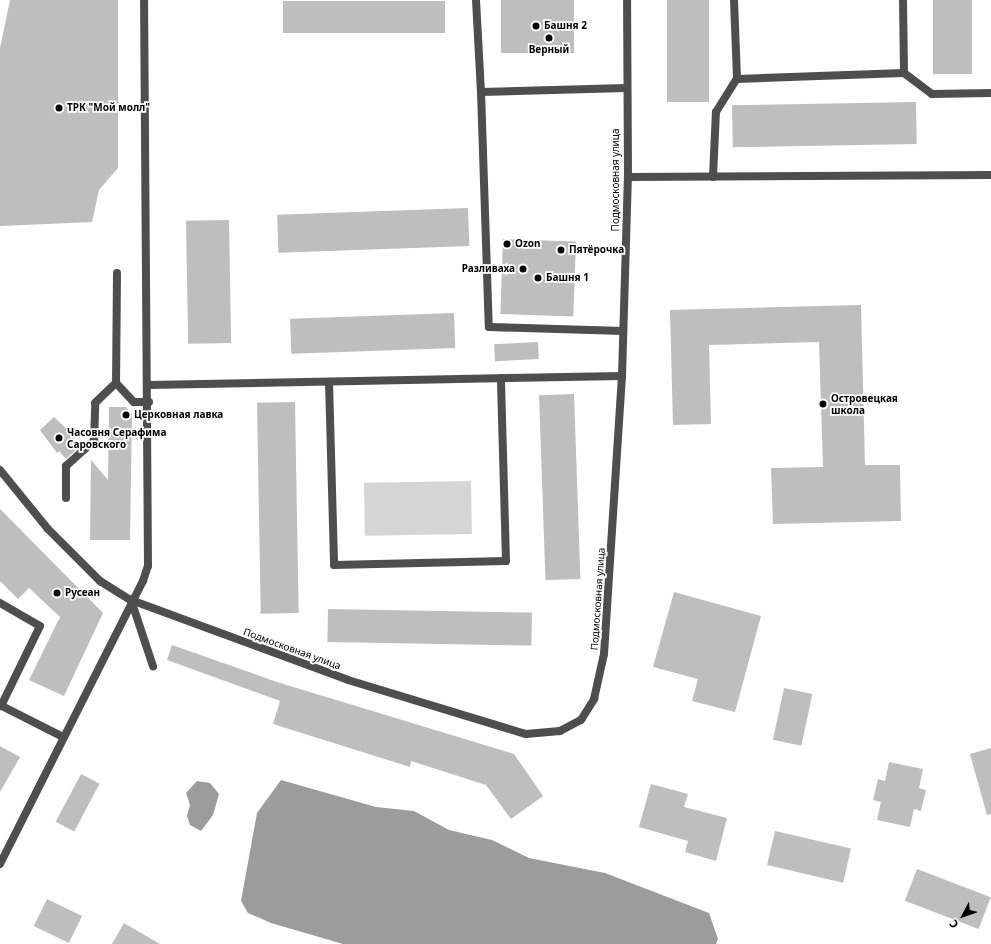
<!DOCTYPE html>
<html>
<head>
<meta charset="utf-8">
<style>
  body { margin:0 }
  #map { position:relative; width:991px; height:944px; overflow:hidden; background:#fff; font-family:"Noto Sans",sans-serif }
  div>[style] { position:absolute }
  .green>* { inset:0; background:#d5d5d5; transform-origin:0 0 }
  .water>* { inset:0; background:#9c9c9c }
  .building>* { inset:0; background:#bebebe; transform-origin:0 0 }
  .service>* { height:8px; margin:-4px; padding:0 4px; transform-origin:4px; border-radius:4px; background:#4e4e4e }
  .minor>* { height:8px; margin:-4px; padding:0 4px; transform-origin:4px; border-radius:4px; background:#4e4e4e }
  .dots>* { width:11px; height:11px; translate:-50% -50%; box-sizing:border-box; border:2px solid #fff; border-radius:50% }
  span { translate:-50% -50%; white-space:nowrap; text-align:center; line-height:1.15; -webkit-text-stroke:3.5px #fff; paint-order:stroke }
  .poi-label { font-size:10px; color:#000; font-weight:700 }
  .left { translate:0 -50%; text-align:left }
  .right { translate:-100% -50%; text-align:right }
  .street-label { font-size:10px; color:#000 }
  .north { position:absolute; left:943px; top:896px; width:40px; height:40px; -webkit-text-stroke:3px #fff; paint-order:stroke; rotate:229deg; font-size:11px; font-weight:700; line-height:16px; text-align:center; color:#000 }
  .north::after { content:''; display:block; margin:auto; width:14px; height:18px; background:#000; clip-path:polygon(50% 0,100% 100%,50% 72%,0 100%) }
</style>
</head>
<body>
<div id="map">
  <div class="green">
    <div style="left:471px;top:481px;width:53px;height:107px;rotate:89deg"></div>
  </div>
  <div class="water">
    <div style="clip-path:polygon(281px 780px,376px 807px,414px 811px,449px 830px,492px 840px,529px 858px,605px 873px,709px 913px,718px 939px,716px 944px,343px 944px,271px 923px,248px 913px,241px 901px,257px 813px)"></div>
    <div style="clip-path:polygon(197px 781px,210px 783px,219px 794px,213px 815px,201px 831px,190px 825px,187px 816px,190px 805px,186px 793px)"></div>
  </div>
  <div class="building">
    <div style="clip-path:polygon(10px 0,118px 0,118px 168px,99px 190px,92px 222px,0 226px,0 48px)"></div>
    <div style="left:501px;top:0;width:73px;height:53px"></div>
    <div style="left:667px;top:0;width:42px;height:102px"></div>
    <div style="left:933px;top:0;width:39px;height:74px"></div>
    <div style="left:445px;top:1px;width:32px;height:162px;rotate:90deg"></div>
    <div style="left:916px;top:102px;width:42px;height:184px;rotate:89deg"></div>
    <div style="left:468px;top:208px;width:38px;height:191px;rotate:88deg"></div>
    <div style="left:229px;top:220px;width:123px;height:43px;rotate:89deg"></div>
    <div style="left:503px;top:239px;width:73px;height:75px;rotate:2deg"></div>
    <div style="clip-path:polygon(861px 305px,865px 465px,900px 465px,901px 521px,773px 524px,771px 468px,823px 467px,819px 342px,709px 345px,711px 424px,673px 425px,670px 310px)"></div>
    <div style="left:454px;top:313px;width:35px;height:164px;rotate:88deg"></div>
    <div style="left:538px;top:342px;width:17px;height:44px;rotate:87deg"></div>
    <div style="left:574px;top:394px;width:185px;height:35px;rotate:88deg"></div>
    <div style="left:295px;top:402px;width:211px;height:38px;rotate:89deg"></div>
    <div style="clip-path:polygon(109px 407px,126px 407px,132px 414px,130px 540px,90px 540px,91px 460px,108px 480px)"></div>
    <div style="clip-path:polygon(54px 417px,75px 437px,73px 439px,79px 447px,66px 459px,59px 451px,57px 453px,40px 430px)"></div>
    <div style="clip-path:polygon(0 509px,103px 613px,64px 696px,29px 680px,60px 617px,29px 588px,18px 599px,0 581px)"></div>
    <div style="clip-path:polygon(674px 592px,761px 616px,735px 712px,692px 701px,698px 679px,653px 667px)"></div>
    <div style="left:328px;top:609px;width:204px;height:33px;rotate:1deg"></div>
    <div style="clip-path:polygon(172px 645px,277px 682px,514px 754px,543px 796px,511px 819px,486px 785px,411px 761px,410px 767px,273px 724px,280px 701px,167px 660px)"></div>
    <div style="left:784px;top:688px;width:29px;height:53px;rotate:12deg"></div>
    <div style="clip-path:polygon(0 746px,20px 757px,0 792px)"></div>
    <div style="clip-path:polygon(991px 748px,991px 814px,987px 815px,970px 754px)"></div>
    <div style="clip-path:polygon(889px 762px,923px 769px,919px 788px,926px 790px,921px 811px,914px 809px,910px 827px,877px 820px,881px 802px,873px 800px,878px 779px,885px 781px)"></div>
    <div style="left:81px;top:774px;width:21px;height:54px;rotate:28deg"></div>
    <div style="clip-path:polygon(651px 784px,688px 794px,684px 807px,727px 818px,716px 861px,685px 852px,688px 841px,639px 827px)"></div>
    <div style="left:775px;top:831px;width:78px;height:35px;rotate:13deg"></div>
    <div style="left:917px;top:869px;width:79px;height:34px;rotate:21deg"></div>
    <div style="left:47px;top:899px;width:39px;height:30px;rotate:26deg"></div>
    <div style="clip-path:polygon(124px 923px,160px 944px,112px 944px)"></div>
  </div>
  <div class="service">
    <div style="left:476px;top:0;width:92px;rotate:86.9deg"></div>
    <div style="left:481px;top:92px;width:145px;rotate:-1.6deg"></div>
    <div style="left:734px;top:0;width:79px;rotate:87.8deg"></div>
    <div style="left:903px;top:0;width:73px;rotate:89.2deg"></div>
    <div style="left:481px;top:92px;width:235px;rotate:88.1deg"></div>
    <div style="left:489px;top:327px;width:134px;rotate:1.7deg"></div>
    <div style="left:713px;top:177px;width:65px;rotate:-87.4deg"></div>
    <div style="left:716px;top:112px;width:39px;rotate:-58deg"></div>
    <div style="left:737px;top:79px;width:167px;rotate:-2.1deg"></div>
    <div style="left:904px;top:73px;width:35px;rotate:37deg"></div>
    <div style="left:932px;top:94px;width:59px;rotate:-1deg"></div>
    <div style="left:117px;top:273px;width:110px;rotate:90.5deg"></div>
    <div style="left:116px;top:383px;width:26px;rotate:47deg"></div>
    <div style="left:134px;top:402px;width:15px"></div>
    <div style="left:329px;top:382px;width:183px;rotate:88.4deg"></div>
    <div style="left:334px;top:565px;width:172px;rotate:-1.3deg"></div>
    <div style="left:506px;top:561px;width:183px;rotate:-91.6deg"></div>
    <div style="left:66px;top:498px;width:32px;rotate:-90deg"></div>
    <div style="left:66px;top:466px;width:38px;rotate:-42deg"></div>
    <div style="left:94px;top:441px;width:38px;rotate:-88deg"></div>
    <div style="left:95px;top:403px;width:29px;rotate:-44deg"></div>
    <div style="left:131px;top:600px;width:70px;rotate:71.6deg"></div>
    <div style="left:0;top:603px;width:46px;rotate:29.9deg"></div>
    <div style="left:40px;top:626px;width:89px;rotate:116deg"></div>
    <div style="left:0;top:705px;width:71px;rotate:26.9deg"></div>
  </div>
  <div class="minor">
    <div style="left:628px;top:177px;width:363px;rotate:-0.3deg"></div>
    <div style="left:149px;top:385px;width:473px;rotate:-1.1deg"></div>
    <div style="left:0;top:470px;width:76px;rotate:50.9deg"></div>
    <div style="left:48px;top:529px;width:74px;rotate:45deg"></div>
    <div style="left:100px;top:581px;width:36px;rotate:32deg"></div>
    <div style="left:131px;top:600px;width:231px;rotate:20.2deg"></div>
    <div style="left:348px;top:680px;width:186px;rotate:16.9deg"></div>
    <div style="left:526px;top:734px;width:34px;rotate:-5deg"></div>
    <div style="left:560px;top:731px;width:24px;rotate:-28deg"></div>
    <div style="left:581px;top:720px;width:25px;rotate:-58deg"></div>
    <div style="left:594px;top:699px;width:46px;rotate:-77.5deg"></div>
    <div style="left:604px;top:654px;width:279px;rotate:-86.3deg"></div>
    <div style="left:622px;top:376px;width:199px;rotate:-88.3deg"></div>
    <div style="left:628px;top:177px;width:177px;rotate:-90.3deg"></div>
    <div style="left:0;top:864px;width:317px;rotate:-63.2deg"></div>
    <div style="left:143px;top:581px;width:16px;rotate:-72deg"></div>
    <div style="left:148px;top:566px;width:566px;rotate:-90.4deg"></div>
  </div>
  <div class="dots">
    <div style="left:536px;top:26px;background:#000"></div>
    <div style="left:549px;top:38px;background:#000"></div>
    <div style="left:59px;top:108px;background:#000"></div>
    <div style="left:507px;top:244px;background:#000"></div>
    <div style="left:561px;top:250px;background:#000"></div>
    <div style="left:523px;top:269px;background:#000"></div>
    <div style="left:538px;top:278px;background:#000"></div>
    <div style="left:823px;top:404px;background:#000"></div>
    <div style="left:126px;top:415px;background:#000"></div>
    <div style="left:59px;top:438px;background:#000"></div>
    <div style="left:57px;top:593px;background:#000"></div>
  </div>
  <div class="poi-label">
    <span class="left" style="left:544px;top:26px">Башня 2</span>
    <span style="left:549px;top:50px">Верный</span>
    <span class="left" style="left:67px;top:108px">ТРК "Мой молл"</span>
    <span class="left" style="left:515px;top:244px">Ozon</span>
    <span class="left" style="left:569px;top:250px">Пятёрочка</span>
    <span class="right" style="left:515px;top:269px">Разливаха</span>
    <span class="left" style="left:546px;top:278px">Башня 1</span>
    <span class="left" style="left:831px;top:404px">Островецкая<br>школа</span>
    <span class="left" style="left:134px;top:415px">Церковная лавка</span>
    <span class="left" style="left:67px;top:438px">Часовня Серафима<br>Саровского</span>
    <span class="left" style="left:65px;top:593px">Русеан</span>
  </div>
  <div class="street-label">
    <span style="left:616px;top:180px;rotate:-90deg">Подмосковная улица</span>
    <span style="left:598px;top:599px;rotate:-86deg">Подмосковная улица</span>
    <span style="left:292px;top:649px;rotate:20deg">Подмосковная улица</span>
  </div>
  <div class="north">С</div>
</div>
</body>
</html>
